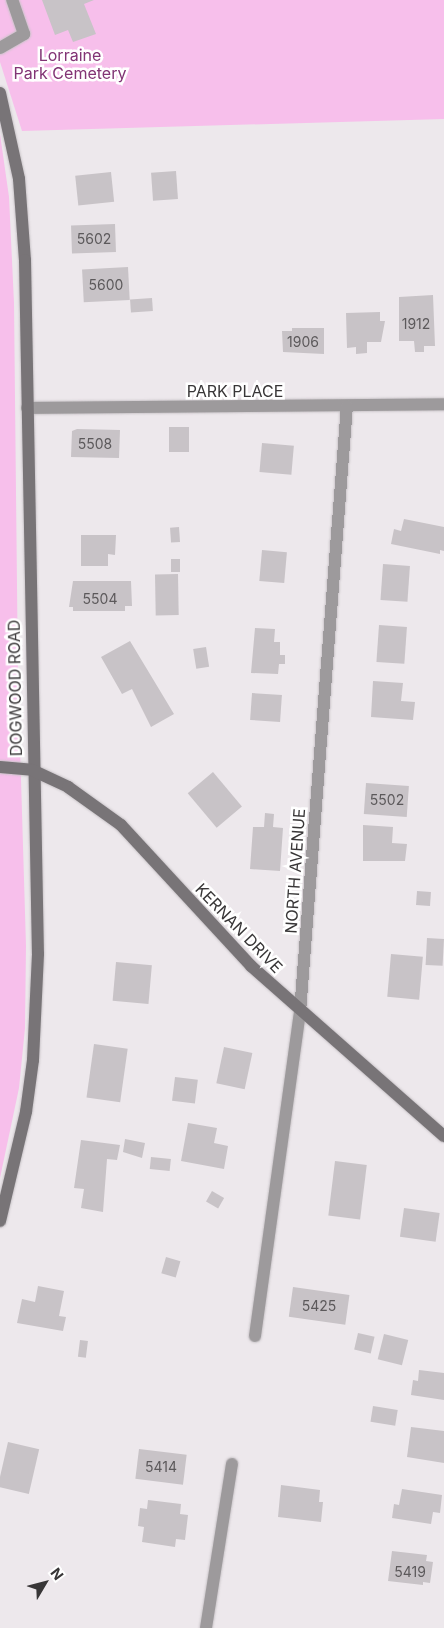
<!DOCTYPE html>
<html>
<head>
<meta charset="utf-8">
<style>
  body { margin:0 }
  #map { position:relative; width:444px; height:1628px; overflow:hidden; background:#ede8ec; font-family:Inter,sans-serif }
  div>[style] { position:absolute }
  .green>* { inset:0; background:#f7bfeb }
  .building>* { inset:0; background:#c8c3c7; transform-origin:0 0 }
  .roads { filter:drop-shadow(0 0 1px #c9c4c8) drop-shadow(0 0 1px #c9c4c8) }
  .lane>* { height:12px; margin:-6px; padding:0 6px; transform-origin:6px; border-radius:6px; background:#9d9a9c }
  .street>* { height:12px; margin:-6px; padding:0 6px; transform-origin:6px; border-radius:6px; background:#9d9a9c }
  .secondary>* { height:12px; margin:-6px; padding:0 6px; transform-origin:6px; border-radius:6px; background:#787477 }
  span { translate:-50% -50%; white-space:nowrap; text-align:center; line-height:1.15; -webkit-text-stroke:5px #fff; paint-order:stroke }
  .number-label { font-size:14px; color:#5c595b }
  .number-label span { -webkit-text-stroke-width:0 }
  .park-label { font-size:16px; color:#823475 }
  .street-label { font-size:16px; color:#383637 }
  .north { position:absolute; left:20px; top:1558px; width:50px; height:50px; -webkit-text-stroke:4px #fff; paint-order:stroke; rotate:53deg; font-size:14px; font-weight:700; line-height:20px; text-align:center; color:#383637 }
  .north::after { content:''; display:block; margin:auto; width:18px; height:22px; background:#383637; clip-path:polygon(50% 0,100% 100%,50% 72%,0 100%) }
</style>
</head>
<body>
<div id="map">
  <div class="green">
    <div style="clip-path:polygon(0 0,444px 0,444px 119px,22px 131px,0 62px)"></div>
    <div style="clip-path:polygon(0 134px,9px 197px,14px 303px,18px 679px,26px 946px,25px 1028px,19px 1088px,0 1178px)"></div>
  </div>
  <div class="building">
    <div style="clip-path:polygon(42px 0,94px 0,84px 4px,96px 34px,73px 42px,68px 30px,55px 35px)"></div>
    <div style="left:176px;top:171px;width:28px;height:25px;rotate:86deg"></div>
    <div style="left:111px;top:172px;width:30px;height:36px;rotate:84deg"></div>
    <div style="left:115px;top:224px;width:28px;height:44px;rotate:88deg"></div>
    <div style="left:128px;top:267px;width:33px;height:46px;rotate:87deg"></div>
    <div style="clip-path:polygon(433px 295px,435px 346px,424px 346px,424px 352px,415px 352px,414px 341px,399px 341px,399px 297px)"></div>
    <div style="left:152px;top:298px;width:13px;height:22px;rotate:86deg"></div>
    <div style="clip-path:polygon(380px 312px,380px 321px,385px 321px,381px 342px,367px 342px,367px 353px,356px 354px,356px 347px,347px 348px,346px 313px)"></div>
    <div style="clip-path:polygon(292px 328px,324px 328px,324px 354px,283px 352px,282px 331px,292px 331px)"></div>
    <div style="left:169px;top:427px;width:20px;height:25px"></div>
    <div style="clip-path:polygon(77px 429px,120px 430px,119px 458px,71px 457px,72px 431px)"></div>
    <div style="left:262px;top:443px;width:32px;height:29px;rotate:5deg"></div>
    <div style="clip-path:polygon(404px 519px,444px 527px,444px 551px,440px 550px,440px 554px,391px 544px,394px 529px,401px 531px)"></div>
    <div style="left:179px;top:527px;width:15px;height:9px;rotate:86deg"></div>
    <div style="clip-path:polygon(81px 535px,116px 535px,115px 555px,108px 554px,108px 566px,81px 566px)"></div>
    <div style="left:262px;top:550px;width:25px;height:31px;rotate:5deg"></div>
    <div style="left:180px;top:559px;width:13px;height:9px;rotate:90deg"></div>
    <div style="left:383px;top:564px;width:27px;height:36px;rotate:4deg"></div>
    <div style="left:178px;top:574px;width:41px;height:23px;rotate:89deg"></div>
    <div style="clip-path:polygon(73px 581px,131px 581px,132px 606px,125px 606px,125px 611px,73px 611px,73px 607px,69px 607px)"></div>
    <div style="left:379px;top:625px;width:28px;height:37px;rotate:4deg"></div>
    <div style="clip-path:polygon(255px 628px,275px 629px,274px 642px,280px 642px,280px 655px,285px 655px,285px 664px,279px 664px,278px 674px,251px 673px)"></div>
    <div style="clip-path:polygon(130px 641px,174px 714px,151px 727px,132px 689px,122px 694px,101px 657px)"></div>
    <div style="left:206px;top:647px;width:20px;height:13px;rotate:81deg"></div>
    <div style="clip-path:polygon(373px 681px,403px 683px,401px 701px,415px 702px,413px 720px,371px 717px)"></div>
    <div style="left:252px;top:693px;width:30px;height:27px;rotate:4deg"></div>
    <div style="left:213px;top:772px;width:45px;height:33px;rotate:50deg"></div>
    <div style="left:366px;top:783px;width:43px;height:31px;rotate:4deg"></div>
    <div style="clip-path:polygon(265px 813px,274px 814px,273px 827px,283px 828px,280px 871px,250px 869px,253px 827px,264px 827px)"></div>
    <div style="clip-path:polygon(363px 825px,393px 827px,392px 843px,407px 844px,405px 861px,363px 861px)"></div>
    <div style="left:417px;top:891px;width:14px;height:14px;rotate:4deg"></div>
    <div style="left:427px;top:938px;width:17px;height:27px;rotate:3deg"></div>
    <div style="left:391px;top:954px;width:32px;height:43px;rotate:5deg"></div>
    <div style="left:116px;top:962px;width:36px;height:39px;rotate:5deg"></div>
    <div style="left:94px;top:1044px;width:34px;height:54px;rotate:8deg"></div>
    <div style="left:224px;top:1047px;width:29px;height:37px;rotate:12deg"></div>
    <div style="left:175px;top:1077px;width:23px;height:24px;rotate:7deg"></div>
    <div style="clip-path:polygon(188px 1123px,217px 1128px,214px 1143px,228px 1146px,224px 1169px,181px 1161px)"></div>
    <div style="clip-path:polygon(125px 1139px,145px 1143px,142px 1158px,123px 1152px)"></div>
    <div style="clip-path:polygon(81px 1140px,120px 1145px,117px 1160px,107px 1159px,103px 1212px,81px 1208px,84px 1189px,74px 1188px)"></div>
    <div style="left:151px;top:1157px;width:20px;height:12px;rotate:6deg"></div>
    <div style="left:335px;top:1161px;width:32px;height:55px;rotate:7deg"></div>
    <div style="left:212px;top:1191px;width:14px;height:12px;rotate:30deg"></div>
    <div style="left:404px;top:1208px;width:36px;height:29px;rotate:8deg"></div>
    <div style="left:166px;top:1257px;width:15px;height:17px;rotate:16deg"></div>
    <div style="clip-path:polygon(38px 1286px,64px 1291px,59px 1316px,66px 1317px,63px 1331px,17px 1323px,22px 1299px,35px 1302px)"></div>
    <div style="left:293px;top:1287px;width:57px;height:30px;rotate:8deg"></div>
    <div style="left:358px;top:1333px;width:17px;height:17px;rotate:13deg"></div>
    <div style="left:384px;top:1334px;width:25px;height:26px;rotate:14deg"></div>
    <div style="left:80px;top:1340px;width:8px;height:17px;rotate:7deg"></div>
    <div style="clip-path:polygon(419px 1370px,444px 1373px,444px 1400px,411px 1395px,413px 1380px,418px 1381px)"></div>
    <div style="left:373px;top:1406px;width:25px;height:16px;rotate:9deg"></div>
    <div style="clip-path:polygon(411px 1427px,444px 1431px,444px 1463px,407px 1457px)"></div>
    <div style="left:8px;top:1442px;width:32px;height:46px;rotate:13deg"></div>
    <div style="left:139px;top:1449px;width:48px;height:30px;rotate:7deg"></div>
    <div style="clip-path:polygon(281px 1485px,320px 1490px,319px 1502px,323px 1502px,321px 1522px,278px 1517px)"></div>
    <div style="clip-path:polygon(402px 1489px,442px 1495px,440px 1513px,433px 1512px,431px 1524px,392px 1518px,394px 1504px,399px 1505px)"></div>
    <div style="clip-path:polygon(148px 1500px,181px 1504px,180px 1514px,188px 1515px,185px 1540px,176px 1539px,175px 1547px,142px 1542px,144px 1527px,138px 1526px,140px 1508px,147px 1509px)"></div>
    <div style="clip-path:polygon(392px 1551px,427px 1555px,426px 1561px,433px 1562px,430px 1583px,423px 1582px,423px 1585px,388px 1581px)"></div>
  </div>
  <div class="roads">
    <div class="lane">
      <div style="left:0;top:48px;width:28px;rotate:-30deg"></div>
      <div style="left:24px;top:34px;width:36px;rotate:-109deg"></div>
    </div>
    <div class="street">
      <div style="left:27px;top:408px;width:417px;rotate:-0.5deg"></div>
      <div style="left:255px;top:1336px;width:327px;rotate:-82.1deg"></div>
      <div style="left:300px;top:1012px;width:608px;rotate:-85.57deg"></div>
      <div style="left:206px;top:1628px;width:166px;rotate:-81deg"></div>
    </div>
    <div class="secondary">
      <div style="left:0;top:93px;width:88px;rotate:77.5deg"></div>
      <div style="left:19px;top:179px;width:81px;rotate:85.8deg"></div>
      <div style="left:25px;top:260px;width:694px;rotate:88.93deg"></div>
      <div style="left:38px;top:954px;width:106px;rotate:92.7deg"></div>
      <div style="left:33px;top:1060px;width:52px;rotate:97.7deg"></div>
      <div style="left:26px;top:1112px;width:112px;rotate:103.4deg"></div>
      <div style="left:0;top:767px;width:32px;rotate:5deg"></div>
      <div style="left:32px;top:770px;width:40px;rotate:25deg"></div>
      <div style="left:68px;top:787px;width:65px;rotate:35.6deg"></div>
      <div style="left:121px;top:825px;width:192px;rotate:47.3deg"></div>
      <div style="left:251px;top:966px;width:257px;rotate:41.4deg"></div>
    </div>
  </div>
  <div class="number-label">
    <span style="left:94px;top:239px">5602</span>
    <span style="left:106px;top:285px">5600</span>
    <span style="left:416px;top:324px">1912</span>
    <span style="left:303px;top:342px">1906</span>
    <span style="left:95px;top:444px">5508</span>
    <span style="left:100px;top:599px">5504</span>
    <span style="left:387px;top:800px">5502</span>
    <span style="left:319px;top:1306px">5425</span>
    <span style="left:161px;top:1467px">5414</span>
    <span style="left:410px;top:1572px">5419</span>
  </div>
  <div class="park-label">
    <span style="left:70px;top:64px">Lorraine<br>Park Cemetery</span>
  </div>
  <div class="street-label">
    <span style="left:235px;top:391px">PARK PLACE</span>
    <span style="left:15px;top:688px;rotate:-91deg">DOGWOOD ROAD</span>
    <span style="left:295px;top:871px;rotate:-86deg">NORTH AVENUE</span>
    <span style="left:239px;top:928px;rotate:46deg">KERNAN DRIVE</span>
  </div>
  <div class="north">N</div>
</div>
</body>
</html>
